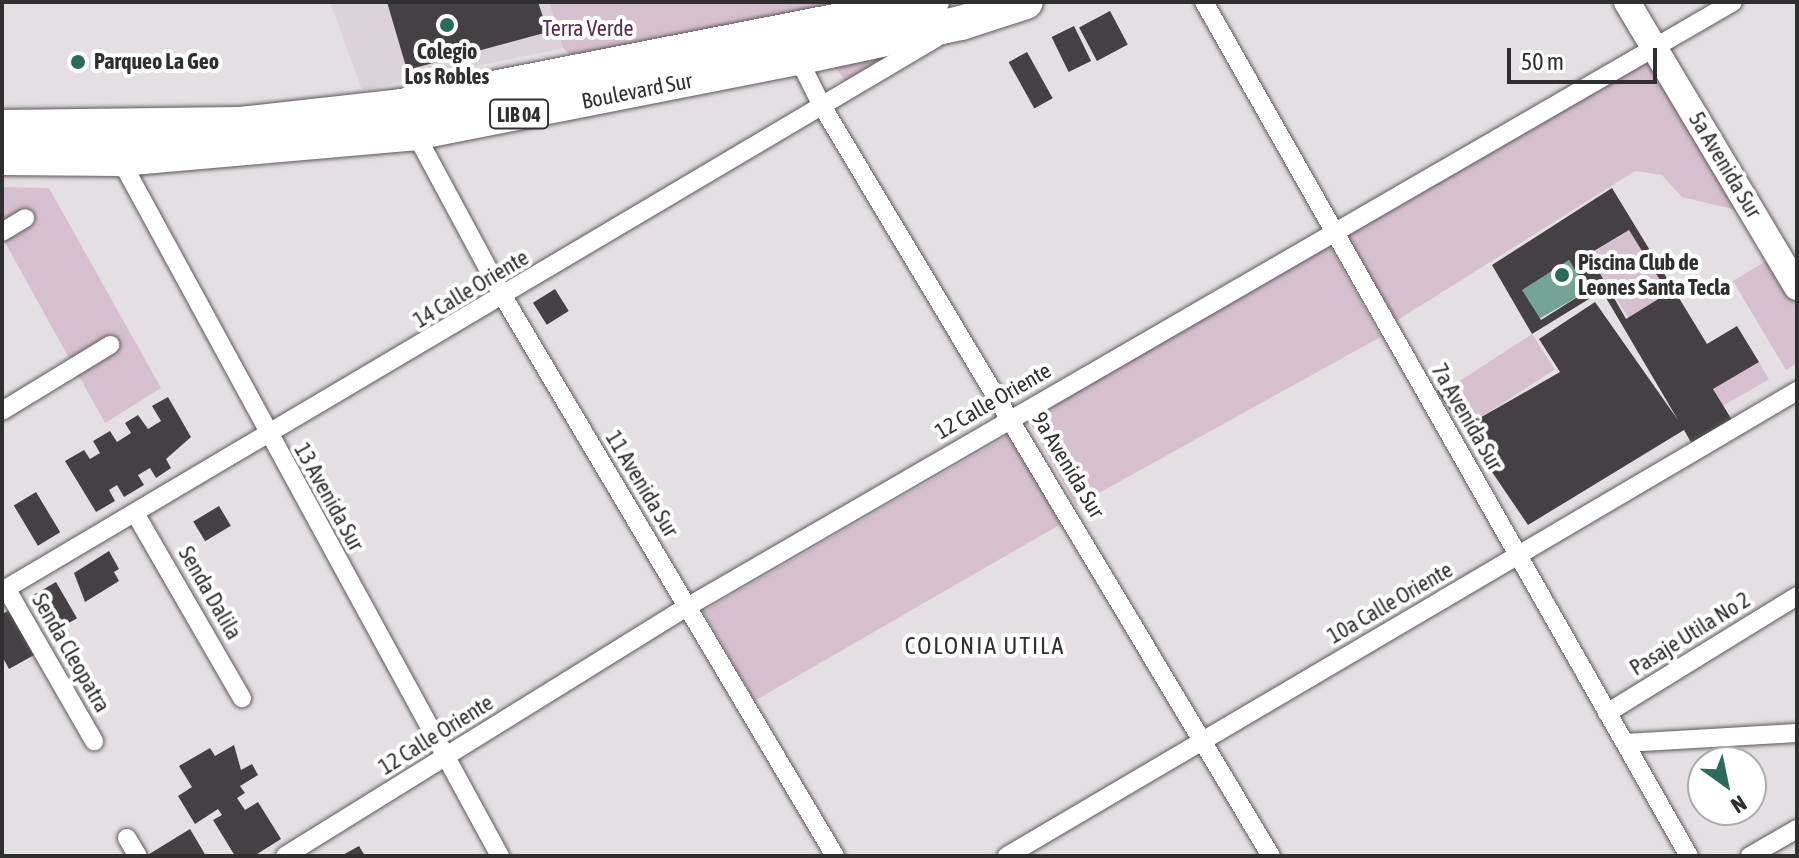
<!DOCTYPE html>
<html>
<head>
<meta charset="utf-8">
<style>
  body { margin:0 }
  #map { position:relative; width:1799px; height:858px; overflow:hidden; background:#e4dfe2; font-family:"Asap Condensed",sans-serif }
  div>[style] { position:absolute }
  .built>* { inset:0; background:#dcd2da }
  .green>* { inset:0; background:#d6c0d0; transform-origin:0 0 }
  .water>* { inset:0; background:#75a496; transform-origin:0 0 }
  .building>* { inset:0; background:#444043; transform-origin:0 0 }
  .roads { filter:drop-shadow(0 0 2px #5c585b) drop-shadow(0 0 2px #5c585b) }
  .street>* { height:18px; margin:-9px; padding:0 9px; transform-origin:9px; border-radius:9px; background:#fff }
  .secondary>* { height:26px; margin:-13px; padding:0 13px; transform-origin:13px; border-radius:13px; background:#fff }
  .highway>* { height:34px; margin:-17px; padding:0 17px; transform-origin:17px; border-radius:17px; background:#fff }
  .dots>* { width:22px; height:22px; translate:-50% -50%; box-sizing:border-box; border:4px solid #fff; border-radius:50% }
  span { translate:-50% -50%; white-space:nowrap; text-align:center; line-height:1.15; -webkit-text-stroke:8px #fff; paint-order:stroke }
  .shield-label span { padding:2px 6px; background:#fff; border:2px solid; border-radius:6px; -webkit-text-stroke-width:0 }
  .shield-label { font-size:20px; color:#302f30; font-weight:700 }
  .park-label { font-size:22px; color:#562a4e }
  .poi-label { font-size:22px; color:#302f30; font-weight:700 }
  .left { translate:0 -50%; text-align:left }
  .street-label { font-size:22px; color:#302f30 }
  .neighbourhood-label { font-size:24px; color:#302f30; letter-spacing:2px }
  .frame { position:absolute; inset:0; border:4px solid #302f30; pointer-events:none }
  .north { position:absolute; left:1687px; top:746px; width:80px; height:80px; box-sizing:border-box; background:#fff; border:2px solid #acacac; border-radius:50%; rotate:147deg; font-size:22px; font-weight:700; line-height:32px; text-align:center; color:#302f30 }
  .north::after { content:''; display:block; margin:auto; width:28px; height:36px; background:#2a6b5b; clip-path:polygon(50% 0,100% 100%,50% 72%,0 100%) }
  .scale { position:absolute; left:1507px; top:48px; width:150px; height:36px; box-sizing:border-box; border:4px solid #302f30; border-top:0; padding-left:10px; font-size:24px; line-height:28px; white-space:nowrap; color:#302f30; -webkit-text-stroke:6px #fff; paint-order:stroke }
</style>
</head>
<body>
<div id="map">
  <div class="built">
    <div style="clip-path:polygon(330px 2px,549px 2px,563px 48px,362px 90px)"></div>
  </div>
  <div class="green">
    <div style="clip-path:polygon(549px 2px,867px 2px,575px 59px,563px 48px)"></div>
    <div style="clip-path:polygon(896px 55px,845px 80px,826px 56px)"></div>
    <div style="clip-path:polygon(1650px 55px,1744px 212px,1682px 197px,1662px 175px,1635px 171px,1393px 323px,1344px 238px)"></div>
    <div style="clip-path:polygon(2px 187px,49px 188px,161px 388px,105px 423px,2px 237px)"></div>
    <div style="left:1629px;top:230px;width:74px;height:47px;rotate:58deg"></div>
    <div style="left:1330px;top:246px;width:104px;height:348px;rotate:61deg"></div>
    <div style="clip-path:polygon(1771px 258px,1797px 302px,1797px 363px,1786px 370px,1733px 281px)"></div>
    <div style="left:1532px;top:334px;width:42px;height:95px;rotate:57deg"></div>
    <div style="left:1759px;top:362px;width:20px;height:53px;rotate:60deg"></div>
    <div style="left:1009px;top:435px;width:103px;height:353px;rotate:60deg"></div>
  </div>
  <div class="water">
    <div style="left:1569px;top:260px;width:36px;height:56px;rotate:60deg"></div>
  </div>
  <div class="building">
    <div style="clip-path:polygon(387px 2px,538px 2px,548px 32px,407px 70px)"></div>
    <div style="left:1110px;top:11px;width:38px;height:35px;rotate:62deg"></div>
    <div style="left:1074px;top:26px;width:39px;height:25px;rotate:64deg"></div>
    <div style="left:1027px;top:52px;width:53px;height:21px;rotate:61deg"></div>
    <div style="clip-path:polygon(evenodd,1612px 188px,1707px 344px,1737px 326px,1759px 362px,1713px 389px,1732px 420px,1692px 444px,1684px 430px,1528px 525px,1437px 391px,1448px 385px,1471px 423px,1560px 372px,1539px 339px,1595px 302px,1678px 420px,1602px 291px,1532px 334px,1492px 265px,1612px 188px,1629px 230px,1668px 293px,1626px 319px,1589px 254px,1629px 230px,1612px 188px,1569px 260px,1587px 291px,1541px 320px,1522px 290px,1569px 260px)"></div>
    <div style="left:555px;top:289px;width:26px;height:26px;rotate:58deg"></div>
    <div style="clip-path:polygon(168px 397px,191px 437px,166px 459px,171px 468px,156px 478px,150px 468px,138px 475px,144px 485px,124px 497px,117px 485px,109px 490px,115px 501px,96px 512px,65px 461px,84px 450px,90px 459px,100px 453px,93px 441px,110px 431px,117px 442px,131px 433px,125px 423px,138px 415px,148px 429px,161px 421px,152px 406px)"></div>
    <div style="left:36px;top:492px;width:47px;height:26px;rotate:59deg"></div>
    <div style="left:219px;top:506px;width:23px;height:30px;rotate:59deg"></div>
    <div style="clip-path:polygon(109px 551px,119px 569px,114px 572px,119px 581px,85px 602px,74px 573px)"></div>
    <div style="left:56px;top:582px;width:42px;height:30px;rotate:60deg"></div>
    <div style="clip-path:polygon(10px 610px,34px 655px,9px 669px,2px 656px,2px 614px)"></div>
    <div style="clip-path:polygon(234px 745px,241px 770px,252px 764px,258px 775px,240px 786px,245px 793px,237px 798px,245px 810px,258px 802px,281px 839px,254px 856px,235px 856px,213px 820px,222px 815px,218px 809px,195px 824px,178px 796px,192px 787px,179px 766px,210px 748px,215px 756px)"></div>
    <div style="clip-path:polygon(190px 829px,206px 856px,146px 856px)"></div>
    <div style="clip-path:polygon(359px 846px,365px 856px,341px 856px)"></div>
  </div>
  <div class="roads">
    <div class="street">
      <div style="left:1204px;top:2px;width:982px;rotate:60.41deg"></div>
      <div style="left:798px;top:58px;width:54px;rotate:63.4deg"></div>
      <div style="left:822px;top:106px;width:874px;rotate:59.09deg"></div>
      <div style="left:415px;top:133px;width:187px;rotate:61.7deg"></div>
      <div style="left:504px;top:298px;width:649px;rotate:59.32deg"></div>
      <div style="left:120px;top:159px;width:794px;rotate:61.4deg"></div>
      <div style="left:2px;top:232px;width:27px;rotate:-31deg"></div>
      <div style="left:2px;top:411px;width:127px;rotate:-31.4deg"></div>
      <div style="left:135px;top:513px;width:214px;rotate:60deg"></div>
      <div style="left:6px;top:588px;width:177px;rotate:60.1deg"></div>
      <div style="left:2px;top:591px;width:1085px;rotate:-30.63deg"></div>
      <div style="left:1607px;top:713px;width:223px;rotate:-31.6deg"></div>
      <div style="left:1625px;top:743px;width:172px;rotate:-3.3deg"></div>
      <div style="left:127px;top:838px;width:21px;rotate:59deg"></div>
      <div style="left:285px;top:856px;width:473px;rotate:-31.8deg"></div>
      <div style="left:687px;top:607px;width:1208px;rotate:-30.04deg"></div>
      <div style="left:1007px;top:856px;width:917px;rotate:-30.48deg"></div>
      <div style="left:1750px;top:856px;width:54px;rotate:-29.9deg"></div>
    </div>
    <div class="secondary">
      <div style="left:1627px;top:2px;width:332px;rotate:59.2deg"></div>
    </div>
    <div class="highway">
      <div style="left:2px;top:127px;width:239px;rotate:-0.7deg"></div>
      <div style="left:241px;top:124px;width:161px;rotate:-6.4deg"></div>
      <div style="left:401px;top:106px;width:541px;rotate:-11.08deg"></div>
      <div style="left:2px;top:158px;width:118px;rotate:0.5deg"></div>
      <div style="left:120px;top:159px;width:296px;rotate:-5deg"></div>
      <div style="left:415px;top:133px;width:390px;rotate:-11.1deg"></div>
      <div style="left:798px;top:58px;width:167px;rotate:-12.1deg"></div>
      <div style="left:961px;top:23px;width:68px;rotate:-17.9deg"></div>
    </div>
  </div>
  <div class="dots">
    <div style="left:447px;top:25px;background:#2a6b5b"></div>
    <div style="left:78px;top:62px;background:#2a6b5b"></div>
    <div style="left:1562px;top:275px;background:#2a6b5b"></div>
  </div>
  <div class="shield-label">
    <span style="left:519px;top:114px">LIB 04</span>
  </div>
  <div class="park-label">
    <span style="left:588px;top:29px">Terra Verde</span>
  </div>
  <div class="poi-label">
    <span style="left:447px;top:64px">Colegio<br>Los Robles</span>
    <span class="left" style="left:94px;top:62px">Parqueo La Geo</span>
    <span class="left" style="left:1578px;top:275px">Piscina Club de<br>Leones Santa Tecla</span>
  </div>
  <div class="street-label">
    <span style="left:637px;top:91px;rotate:-11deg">Boulevard Sur</span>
    <span style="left:1725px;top:165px;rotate:59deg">5a Avenida Sur</span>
    <span style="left:471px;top:289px;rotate:-31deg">14 Calle Oriente</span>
    <span style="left:993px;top:401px;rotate:-30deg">12 Calle Oriente</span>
    <span style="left:1467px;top:417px;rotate:60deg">7a Avenida Sur</span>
    <span style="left:1068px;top:465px;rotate:59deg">9a Avenida Sur</span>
    <span style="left:642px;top:484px;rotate:59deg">11 Avenida Sur</span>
    <span style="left:329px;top:497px;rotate:61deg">13 Avenida Sur</span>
    <span style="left:210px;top:593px;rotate:60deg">Senda Dalila</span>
    <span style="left:1390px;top:603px;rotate:-30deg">10a Calle Oriente</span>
    <span style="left:1690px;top:634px;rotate:-32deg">Pasaje Utila No 2</span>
    <span style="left:71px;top:653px;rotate:60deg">Senda Cleopatra</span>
    <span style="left:436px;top:735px;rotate:-32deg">12 Calle Oriente</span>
  </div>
  <div class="neighbourhood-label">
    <span style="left:985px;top:646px">COLONIA UTILA</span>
  </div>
  <div class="frame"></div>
  <div class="north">N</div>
  <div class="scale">50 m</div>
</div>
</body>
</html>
